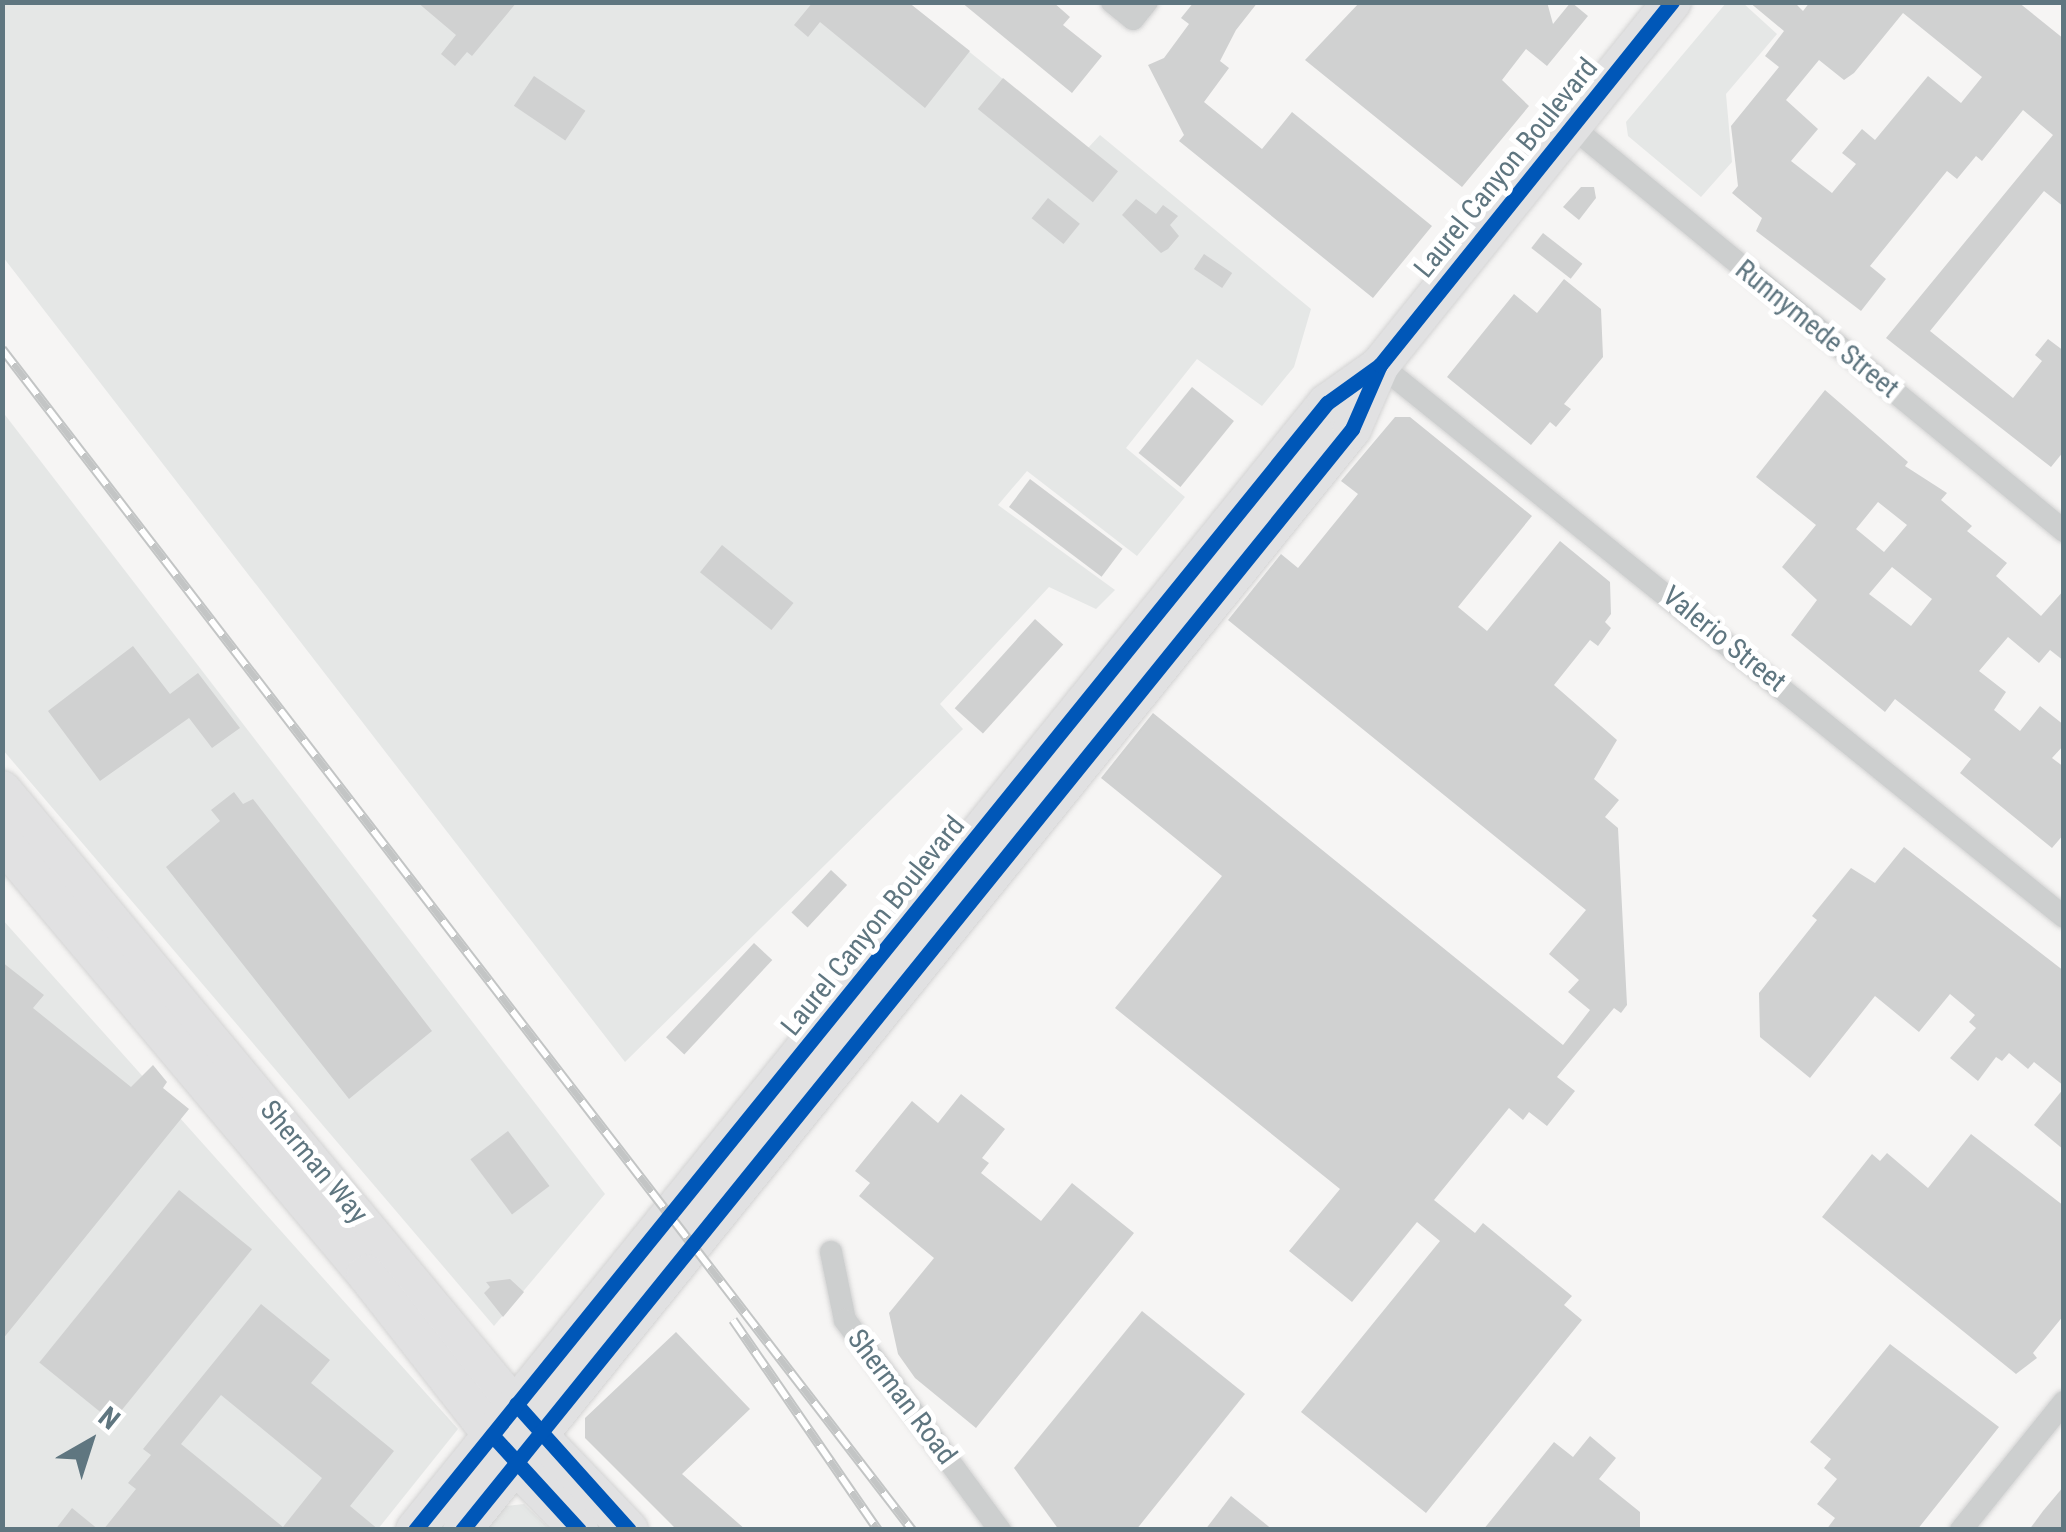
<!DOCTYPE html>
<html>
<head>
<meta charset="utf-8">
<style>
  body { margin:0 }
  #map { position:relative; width:2066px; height:1532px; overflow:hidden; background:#f6f5f4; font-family:"Roboto Condensed",sans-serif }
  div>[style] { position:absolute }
  .built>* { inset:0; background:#e5e7e6 }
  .building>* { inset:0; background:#d0d1d1; transform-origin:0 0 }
  .roads { filter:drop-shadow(0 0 2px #d3d3d3) drop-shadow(0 0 2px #d3d3d3) }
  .minor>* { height:22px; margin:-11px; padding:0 11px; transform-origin:11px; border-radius:11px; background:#cdcfcf }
  .primary>* { height:38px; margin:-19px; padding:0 19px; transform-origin:19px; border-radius:19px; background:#e1e1e2 }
  .rail>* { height:10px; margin-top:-5px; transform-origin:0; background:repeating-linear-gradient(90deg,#fff 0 19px,#c3c5c5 0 38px); box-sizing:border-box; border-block:2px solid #c3c5c5 }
  .cycleway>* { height:15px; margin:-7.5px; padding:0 7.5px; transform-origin:7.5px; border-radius:7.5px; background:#0057b8 }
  span { translate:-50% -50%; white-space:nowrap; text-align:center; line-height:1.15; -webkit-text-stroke:10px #fff; paint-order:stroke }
  .street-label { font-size:28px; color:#5f7680 }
  .frame { position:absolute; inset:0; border:5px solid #5f7680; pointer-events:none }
  .north { position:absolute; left:40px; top:1392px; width:100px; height:100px; -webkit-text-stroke:8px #fff; paint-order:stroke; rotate:39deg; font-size:28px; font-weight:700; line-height:40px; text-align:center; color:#5f7680 }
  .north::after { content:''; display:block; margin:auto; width:35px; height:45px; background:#5f7680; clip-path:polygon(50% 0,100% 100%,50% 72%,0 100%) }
</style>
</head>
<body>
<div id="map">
  <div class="built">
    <div style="clip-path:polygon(908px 2px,1088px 148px,1100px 135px,1311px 309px,1294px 367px,1262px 406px,1197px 359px,1126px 448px,1185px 497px,1137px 556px,1027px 471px,998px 505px,1115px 590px,1096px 609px,1049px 587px,940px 704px,963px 729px,625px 1062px,3px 257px,3px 3px)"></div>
    <div style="clip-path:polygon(1726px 3px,1743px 3px,1777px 34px,1726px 94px,1732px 162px,1701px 197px,1628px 136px,1626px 122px)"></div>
    <div style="clip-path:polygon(2px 411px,605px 1194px,494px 1326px,3px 750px)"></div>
    <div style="clip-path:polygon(2px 919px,458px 1429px,378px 1529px,3px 1529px)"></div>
    <div style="clip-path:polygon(524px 1504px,550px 1529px,479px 1530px,498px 1507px)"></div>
  </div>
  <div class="building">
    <div style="clip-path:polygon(417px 2px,517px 2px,472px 56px,467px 52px,455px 66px,441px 54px,456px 35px)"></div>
    <div style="clip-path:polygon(813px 2px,908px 2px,970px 51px,925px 108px,820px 22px,808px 37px,794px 25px)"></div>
    <div style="clip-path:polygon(961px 2px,1053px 2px,1070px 17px,1063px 25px,1102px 56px,1072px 93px)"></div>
    <div style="clip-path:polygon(1194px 2px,1258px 2px,1236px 30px,1220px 61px,1229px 68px,1204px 102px,1262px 149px,1292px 112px,1432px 226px,1373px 298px,1179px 141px,1184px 135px,1148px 65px,1164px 58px,1189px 24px,1181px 18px)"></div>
    <div style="clip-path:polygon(1360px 2px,1547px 2px,1553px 24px,1571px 2px,1588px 16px,1547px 66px,1526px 49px,1502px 80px,1529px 106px,1462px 187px,1305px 60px)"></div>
    <div style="clip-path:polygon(evenodd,1749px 2px,1794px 2px,1803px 11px,1810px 2px,2018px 2px,2064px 39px,2064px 207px,2044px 191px,1930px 331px,2013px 398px,2042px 361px,2035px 355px,2048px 339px,2064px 351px,2064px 451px,2051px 467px,1886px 338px,2053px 135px,2023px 110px,1982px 161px,1976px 156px,1957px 179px,1947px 171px,1870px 266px,1886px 279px,1861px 311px,1756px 231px,1762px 218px,1732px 193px,1738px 186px,1731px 126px,1779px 67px,1765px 56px,1784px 31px,1749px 2px,1903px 13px,1982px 77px,1961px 103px,1928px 76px,1875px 140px,1862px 129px,1842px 153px,1856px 164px,1832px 193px,1791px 161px,1818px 129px,1786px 100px,1819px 60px,1844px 80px,1854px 73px,1903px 13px)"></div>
    <div style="left:534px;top:76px;width:62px;height:36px;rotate:34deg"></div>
    <div style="left:1003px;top:78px;width:148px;height:40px;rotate:39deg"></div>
    <div style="clip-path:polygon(1581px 187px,1594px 187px,1596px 198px,1579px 220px,1563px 207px)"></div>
    <div style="left:1048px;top:198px;width:41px;height:26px;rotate:39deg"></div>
    <div style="clip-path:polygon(1136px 199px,1156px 214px,1163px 205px,1178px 216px,1170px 225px,1179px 236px,1168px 249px,1161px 253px,1122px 215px)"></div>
    <div style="left:1543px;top:233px;width:50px;height:19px;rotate:38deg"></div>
    <div style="left:1204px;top:254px;width:34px;height:18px;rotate:34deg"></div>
    <div style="clip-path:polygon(1564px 279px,1601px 309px,1603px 357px,1564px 404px,1571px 409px,1556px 427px,1550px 422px,1531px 445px,1447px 377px,1514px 294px,1537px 313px)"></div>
    <div style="left:1192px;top:387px;width:54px;height:85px;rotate:39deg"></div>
    <div style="clip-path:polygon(evenodd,1825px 390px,1908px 462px,1905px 466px,1947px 493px,1941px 500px,1972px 526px,1967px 531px,2007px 563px,1996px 576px,2041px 616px,2064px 590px,2064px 661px,2050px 650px,2039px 663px,2008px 637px,1979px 671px,2006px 692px,1994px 710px,2020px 731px,2040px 706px,2064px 725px,2064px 745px,2052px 758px,2064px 767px,2064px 834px,2052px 848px,1960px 773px,1971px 759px,1895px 699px,1885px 712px,1791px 635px,1817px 600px,1782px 567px,1816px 525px,1756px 477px,1825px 390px,1878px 502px,1907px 525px,1884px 552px,1856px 529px,1878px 502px,1825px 390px,1892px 567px,1932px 599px,1911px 626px,1869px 594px,1892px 567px)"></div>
    <div style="clip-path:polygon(1395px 417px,1410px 417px,1532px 516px,1458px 607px,1487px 631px,1560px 541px,1610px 582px,1611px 614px,1605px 622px,1611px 628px,1598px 646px,1590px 640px,1554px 685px,1617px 740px,1594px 779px,1619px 800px,1605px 817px,1618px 828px,1627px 1005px,1621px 1013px,1614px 1008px,1557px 1077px,1575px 1091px,1547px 1126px,1529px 1112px,1523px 1120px,1509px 1108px,1434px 1200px,1475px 1233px,1483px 1223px,1572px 1296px,1564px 1305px,1582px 1320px,1426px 1513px,1301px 1412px,1440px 1241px,1417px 1222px,1352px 1302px,1289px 1251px,1340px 1189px,1115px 1008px,1222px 876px,1101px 778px,1153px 713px,1563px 1045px,1590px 1010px,1568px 992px,1579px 980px,1549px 954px,1586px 910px,1228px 620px,1281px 554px,1298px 568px,1358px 494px,1341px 481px)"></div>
    <div style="left:1030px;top:479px;width:116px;height:35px;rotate:37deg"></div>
    <div style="left:722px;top:545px;width:92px;height:35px;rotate:39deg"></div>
    <div style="left:1035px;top:619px;width:38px;height:120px;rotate:42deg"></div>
    <div style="clip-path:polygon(133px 646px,170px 694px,198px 673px,240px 728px,212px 748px,189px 718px,100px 781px,48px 711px)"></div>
    <div style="clip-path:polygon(234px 792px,243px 804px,253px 799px,432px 1031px,349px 1099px,166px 867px,220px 821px,211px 810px)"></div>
    <div style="clip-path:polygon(1904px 847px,2064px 971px,2064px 1086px,2034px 1062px,2028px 1069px,2009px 1053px,2002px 1061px,1996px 1057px,1978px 1081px,1950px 1058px,1976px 1028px,1969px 1022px,1975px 1015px,1950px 994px,1919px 1032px,1875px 996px,1810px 1078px,1760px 1037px,1759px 993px,1817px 920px,1812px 916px,1851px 868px,1875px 883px)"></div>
    <div style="left:831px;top:870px;width:22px;height:58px;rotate:43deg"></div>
    <div style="left:754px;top:943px;width:25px;height:129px;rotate:43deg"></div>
    <div style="clip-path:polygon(2px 962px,44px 995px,33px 1008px,131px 1087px,153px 1065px,167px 1082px,163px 1088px,189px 1109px,2px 1340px)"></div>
    <div style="clip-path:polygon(2064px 1088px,2064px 1150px,2034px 1125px)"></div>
    <div style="clip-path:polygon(961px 1094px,1005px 1129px,982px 1158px,989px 1163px,981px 1173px,1041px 1221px,1072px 1183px,1134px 1233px,976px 1428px,915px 1378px,898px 1354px,889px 1313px,934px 1258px,859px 1196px,870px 1183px,855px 1171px,912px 1101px,938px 1123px)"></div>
    <div style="left:508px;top:1131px;width:69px;height:47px;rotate:53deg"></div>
    <div style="clip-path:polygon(1971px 1134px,2064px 1206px,2064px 1315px,2033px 1353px,2037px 1358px,2016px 1374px,1822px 1217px,1872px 1154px,1880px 1161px,1887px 1153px,1928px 1188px)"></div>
    <div style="left:179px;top:1190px;width:94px;height:222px;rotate:39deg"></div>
    <div style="clip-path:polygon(510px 1279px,524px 1292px,503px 1317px,484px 1293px,490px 1287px,486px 1282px)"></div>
    <div style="clip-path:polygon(evenodd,261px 1304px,330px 1360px,311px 1383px,394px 1451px,350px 1506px,379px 1530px,103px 1530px,136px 1489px,128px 1483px,151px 1455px,143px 1449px,261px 1304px,221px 1395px,322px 1478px,283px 1527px,181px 1444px,221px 1395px)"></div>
    <div style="clip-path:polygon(1142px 1311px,1245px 1394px,1136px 1530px,1059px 1530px,1014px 1468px)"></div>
    <div style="clip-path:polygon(676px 1332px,750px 1409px,682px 1474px,746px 1530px,677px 1530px,585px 1438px,585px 1418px)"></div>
    <div style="clip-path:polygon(1890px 1344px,1999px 1427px,1917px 1530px,1826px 1530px,1835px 1518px,1817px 1504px,1837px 1479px,1824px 1468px,1831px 1459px,1810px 1442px)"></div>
    <div style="clip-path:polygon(1590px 1436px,1616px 1458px,1599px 1479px,1640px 1512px,1640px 1530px,1483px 1530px,1554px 1442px,1573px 1457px)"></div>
    <div style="clip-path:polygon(2064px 1486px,2064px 1530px,2029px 1530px,2043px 1511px)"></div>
    <div style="clip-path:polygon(1231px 1496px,1273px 1530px,1205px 1530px)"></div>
    <div style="clip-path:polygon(72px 1508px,99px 1530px,55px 1530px)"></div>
  </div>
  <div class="roads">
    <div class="minor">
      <div style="left:1112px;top:2px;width:27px;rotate:39deg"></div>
      <div style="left:1133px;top:19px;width:22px;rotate:-51deg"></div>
      <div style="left:1571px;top:126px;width:638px;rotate:39.4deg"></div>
      <div style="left:1380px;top:365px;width:879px;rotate:38.9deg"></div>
      <div style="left:831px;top:1252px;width:69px;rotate:78.4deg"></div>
      <div style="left:845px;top:1320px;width:261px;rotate:53.6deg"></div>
      <div style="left:1961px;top:1530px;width:164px;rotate:-51.2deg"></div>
    </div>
    <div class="primary">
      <div style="left:2px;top:790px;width:840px;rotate:50.26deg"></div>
      <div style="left:539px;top:1436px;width:130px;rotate:46.2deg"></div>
      <div style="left:2px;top:841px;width:566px;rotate:49.95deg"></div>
      <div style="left:366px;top:1274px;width:243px;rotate:51.9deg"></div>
      <div style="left:516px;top:1465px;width:91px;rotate:45.9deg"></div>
      <div style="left:415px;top:1530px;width:1450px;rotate:-51.02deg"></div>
      <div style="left:1327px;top:403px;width:62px;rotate:-35.2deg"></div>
      <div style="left:462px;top:1530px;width:1416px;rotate:-51.05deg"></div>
      <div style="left:1352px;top:429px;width:70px;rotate:-66.4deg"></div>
      <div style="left:1380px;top:365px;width:466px;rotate:-51.2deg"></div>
    </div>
  </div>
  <div class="rail">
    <div style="left:2px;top:349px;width:1491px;rotate:52.38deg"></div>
    <div style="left:733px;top:1320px;width:255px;rotate:55.4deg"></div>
  </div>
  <div class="cycleway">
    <div style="left:516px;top:1404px;width:169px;rotate:48.1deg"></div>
    <div style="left:492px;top:1435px;width:129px;rotate:47.5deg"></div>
    <div style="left:415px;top:1530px;width:1450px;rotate:-51.02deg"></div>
    <div style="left:1327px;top:403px;width:65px;rotate:-35.6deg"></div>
    <div style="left:462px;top:1530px;width:1416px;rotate:-51.05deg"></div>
    <div style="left:1352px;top:429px;width:70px;rotate:-66.4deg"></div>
    <div style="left:1380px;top:365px;width:466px;rotate:-51.2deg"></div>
  </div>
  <div class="street-label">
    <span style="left:1506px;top:168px;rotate:-51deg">Laurel Canyon Boulevard</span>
    <span style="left:1817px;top:329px;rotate:39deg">Runnymede Street</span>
    <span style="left:1724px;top:639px;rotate:39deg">Valerio Street</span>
    <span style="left:873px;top:926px;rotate:-51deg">Laurel Canyon Boulevard</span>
    <span style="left:314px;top:1162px;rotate:50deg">Sherman Way</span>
    <span style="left:902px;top:1397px;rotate:53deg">Sherman Road</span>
  </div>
  <div class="frame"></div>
  <div class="north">N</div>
</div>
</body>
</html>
